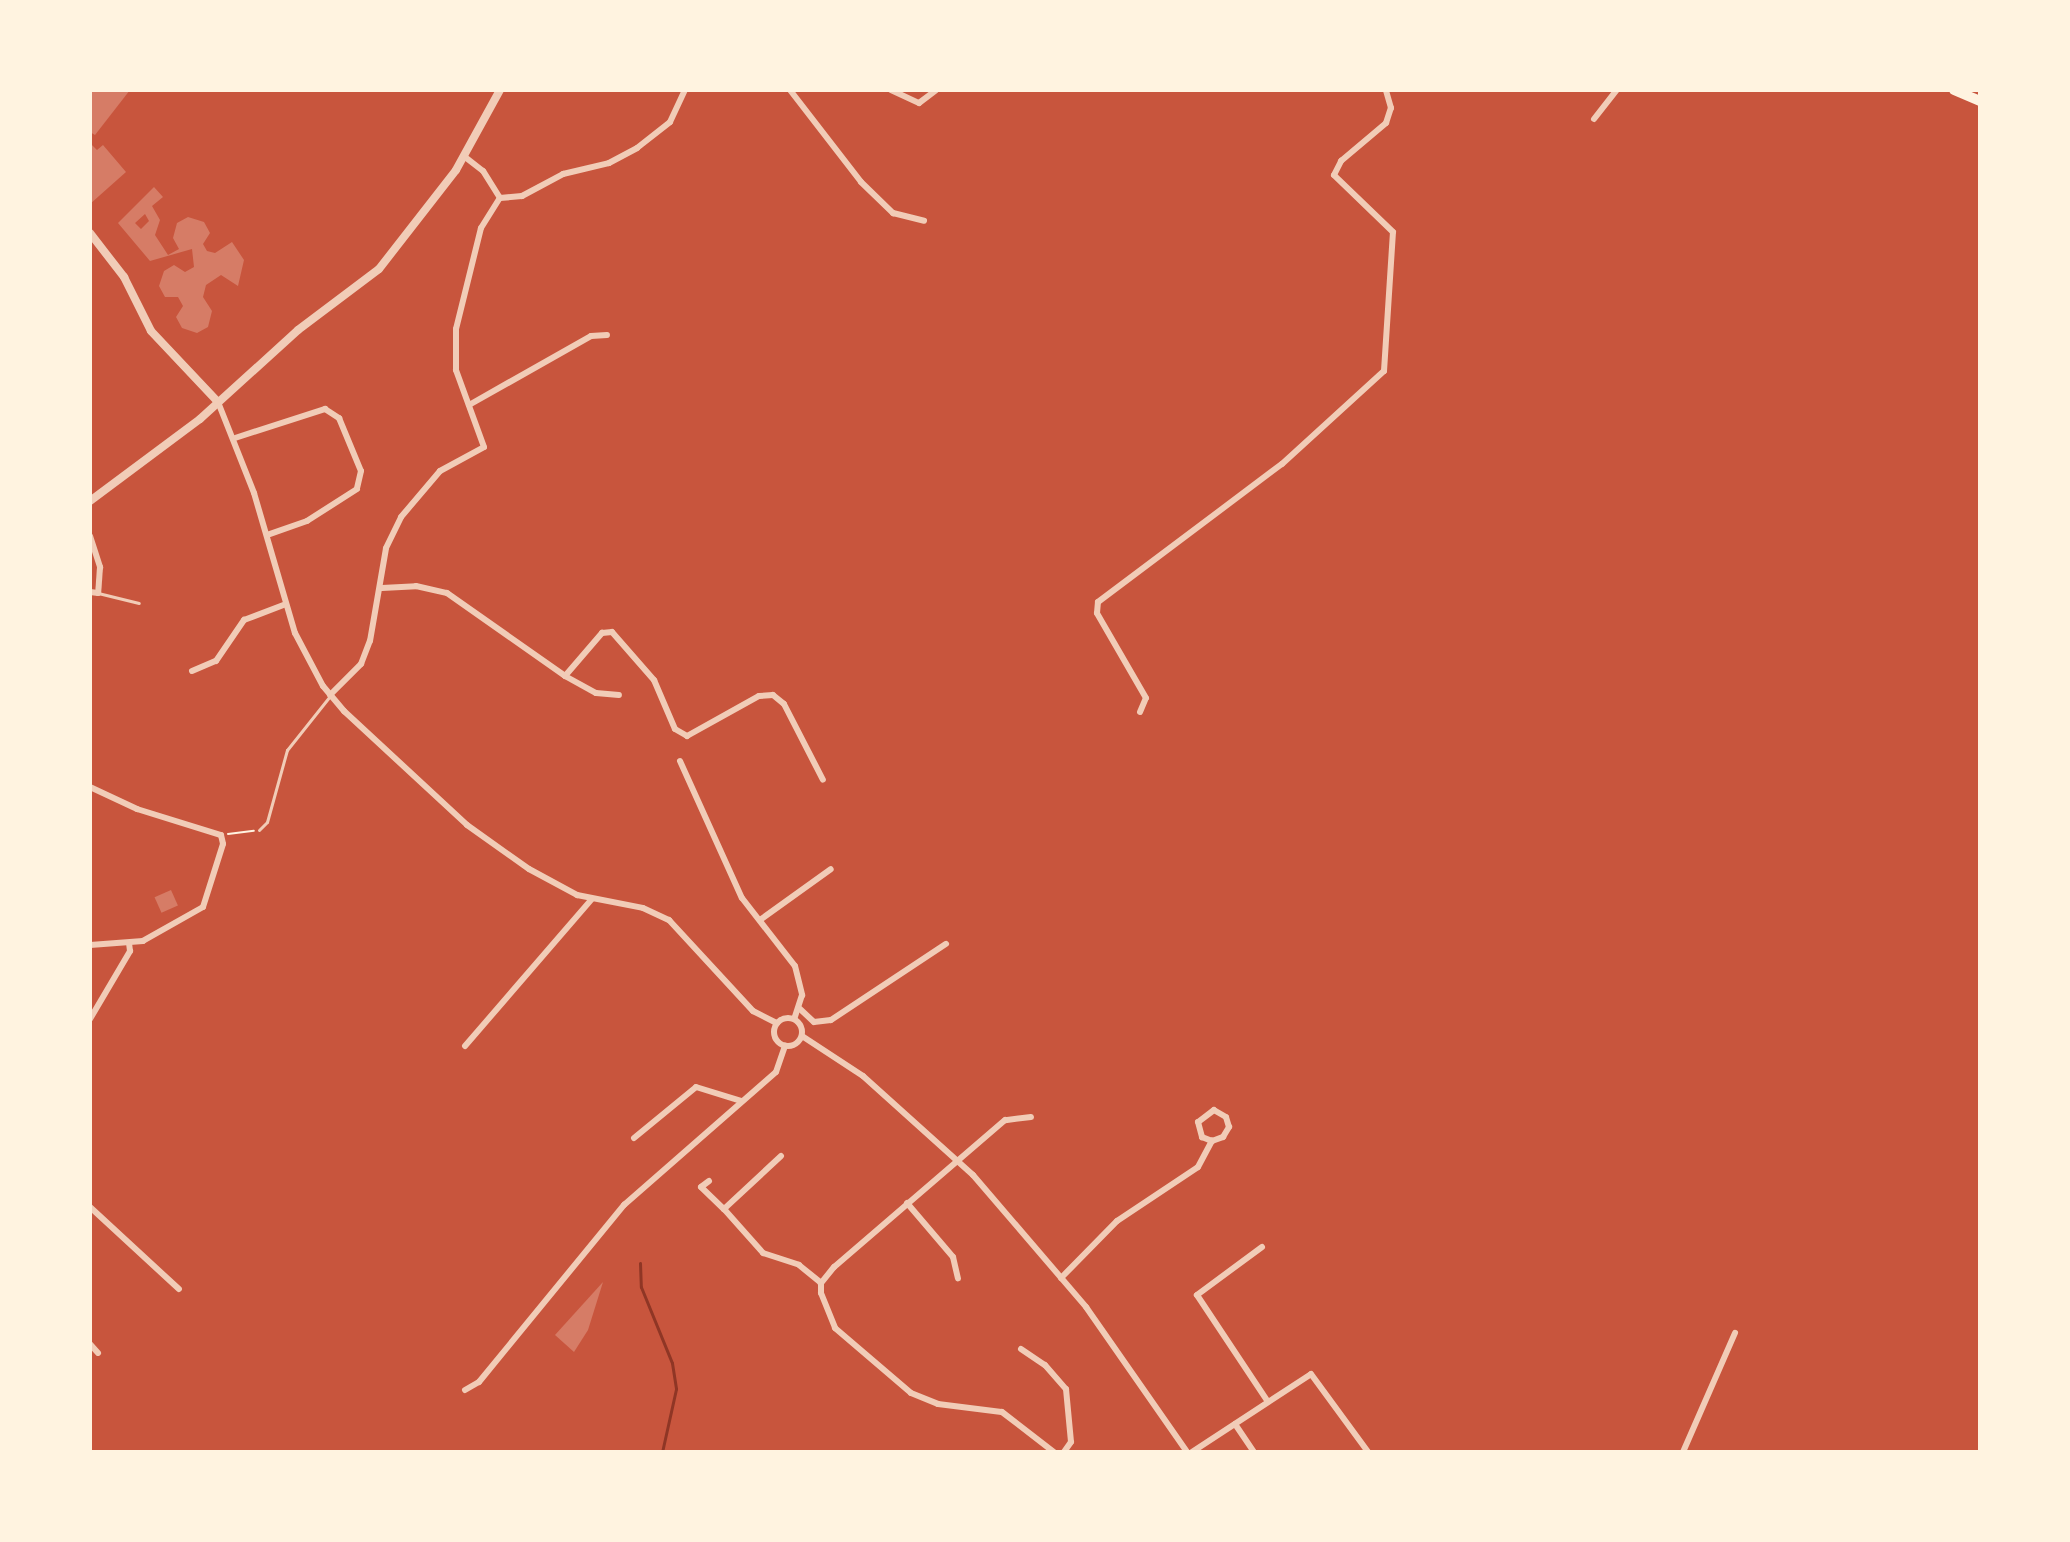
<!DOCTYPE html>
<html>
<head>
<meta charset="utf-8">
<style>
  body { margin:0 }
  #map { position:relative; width:2070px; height:1542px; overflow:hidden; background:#c8553d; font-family:"Archivo Narrow",sans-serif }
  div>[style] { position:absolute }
  .stream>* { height:3px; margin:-1.5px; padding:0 1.5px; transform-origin:1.5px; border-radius:1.5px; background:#8f3625 }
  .building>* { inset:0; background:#d67c66; transform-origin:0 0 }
  .path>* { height:2px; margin:-1px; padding:0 1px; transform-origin:1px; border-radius:1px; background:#fff3e0 }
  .service>* { height:3px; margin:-1.5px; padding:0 1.5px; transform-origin:1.5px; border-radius:1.5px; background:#f1ccb7 }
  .minor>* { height:6px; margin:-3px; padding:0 3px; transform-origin:3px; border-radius:3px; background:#f1ccb7 }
  .minor>.ring { margin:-3px; padding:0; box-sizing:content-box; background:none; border:6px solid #f1ccb7; border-radius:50% }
  .tertiary>* { height:8px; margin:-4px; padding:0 4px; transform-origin:4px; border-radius:4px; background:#f1ccb7 }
  .primary>* { height:10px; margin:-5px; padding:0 5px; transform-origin:5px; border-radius:5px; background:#fff3e0 }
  span { translate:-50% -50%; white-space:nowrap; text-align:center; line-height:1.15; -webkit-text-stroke:8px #fff3e0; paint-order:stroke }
  .frame { position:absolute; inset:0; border:92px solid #fff3e0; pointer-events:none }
</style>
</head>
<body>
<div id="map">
  <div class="stream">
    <div style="left:640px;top:1263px;width:24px;rotate:88deg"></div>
    <div style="left:641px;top:1287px;width:82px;rotate:67.8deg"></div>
    <div style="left:672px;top:1363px;width:26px;rotate:81deg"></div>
    <div style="left:676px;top:1389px;width:65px;rotate:102.5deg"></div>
  </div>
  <div class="building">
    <div style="clip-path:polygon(90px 90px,130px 90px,95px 135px,90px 132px)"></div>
    <div style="clip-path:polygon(90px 143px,97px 150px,103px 145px,126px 172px,90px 204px)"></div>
    <div style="clip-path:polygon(evenodd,154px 187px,163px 197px,152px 206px,160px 220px,155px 235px,168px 255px,179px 249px,173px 238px,177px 223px,188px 217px,204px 222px,210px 233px,203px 244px,207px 251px,215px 253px,232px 242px,244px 260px,238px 286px,221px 275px,206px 285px,203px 297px,212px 311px,208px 327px,197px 333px,182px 328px,176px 317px,183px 306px,178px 297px,165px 297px,159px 286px,164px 271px,174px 265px,185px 272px,194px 267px,192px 249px,150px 261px,118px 223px,154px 187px,145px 214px,149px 221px,141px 229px,135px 223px,145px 214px)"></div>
    <div style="left:171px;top:890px;width:17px;height:18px;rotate:66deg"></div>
    <div style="clip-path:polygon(603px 1282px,588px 1330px,574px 1352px,555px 1335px)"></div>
  </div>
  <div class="path">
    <div style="left:228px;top:834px;width:26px;rotate:-7deg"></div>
  </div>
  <div class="service">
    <div style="left:98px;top:593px;width:42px;rotate:13.7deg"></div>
    <div style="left:259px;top:830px;width:11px;rotate:-45deg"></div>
    <div style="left:267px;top:822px;width:75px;rotate:-74.5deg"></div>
    <div style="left:287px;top:750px;width:69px;rotate:-51.5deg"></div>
  </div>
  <div class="minor">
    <div style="left:790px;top:90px;width:116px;rotate:52.3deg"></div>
    <div style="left:861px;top:182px;width:45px;rotate:44.1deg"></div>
    <div style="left:893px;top:213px;width:32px;rotate:14deg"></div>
    <div style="left:891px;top:90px;width:31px;rotate:25deg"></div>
    <div style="left:919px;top:103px;width:21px;rotate:-37deg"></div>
    <div style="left:1594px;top:119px;width:37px;rotate:-52deg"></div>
    <div style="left:500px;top:198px;width:22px;rotate:-5deg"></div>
    <div style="left:522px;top:196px;width:47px;rotate:-28.2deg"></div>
    <div style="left:563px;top:174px;width:47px;rotate:-13.4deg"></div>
    <div style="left:609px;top:163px;width:32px;rotate:-28deg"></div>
    <div style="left:637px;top:148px;width:42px;rotate:-38.2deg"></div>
    <div style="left:670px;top:122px;width:35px;rotate:-65deg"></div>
    <div style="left:218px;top:402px;width:98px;rotate:68.4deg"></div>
    <div style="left:254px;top:493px;width:146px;rotate:73.7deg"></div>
    <div style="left:295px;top:633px;width:60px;rotate:62.2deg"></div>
    <div style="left:323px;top:686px;width:33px;rotate:50deg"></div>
    <div style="left:344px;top:711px;width:168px;rotate:42.8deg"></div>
    <div style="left:467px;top:825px;width:76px;rotate:35.4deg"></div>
    <div style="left:529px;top:869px;width:55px;rotate:28.4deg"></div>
    <div style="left:577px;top:895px;width:67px;rotate:11.1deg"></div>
    <div style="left:643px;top:908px;width:29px;rotate:25deg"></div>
    <div style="left:669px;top:920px;width:124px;rotate:47.3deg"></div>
    <div style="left:753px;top:1011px;width:27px;rotate:27deg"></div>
    <div style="left:469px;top:405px;width:140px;rotate:-29.5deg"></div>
    <div style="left:591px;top:336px;width:16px;rotate:-4deg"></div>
    <div style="left:235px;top:438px;width:95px;rotate:-17.9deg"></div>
    <div style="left:325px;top:409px;width:17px;rotate:33deg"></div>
    <div style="left:339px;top:418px;width:57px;rotate:67.5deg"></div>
    <div style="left:361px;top:471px;width:18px;rotate:103deg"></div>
    <div style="left:357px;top:489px;width:59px;rotate:147.4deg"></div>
    <div style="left:307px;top:521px;width:42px;rotate:160.7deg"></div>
    <div style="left:90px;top:536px;width:33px;rotate:72deg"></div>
    <div style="left:100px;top:567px;width:26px;rotate:94deg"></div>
    <div style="left:98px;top:593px;width:8px;rotate:-173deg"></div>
    <div style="left:382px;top:588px;width:34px;rotate:-3deg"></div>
    <div style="left:416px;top:586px;width:32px;rotate:13deg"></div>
    <div style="left:447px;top:593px;width:144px;rotate:35.1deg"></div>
    <div style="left:565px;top:676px;width:35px;rotate:29deg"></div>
    <div style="left:596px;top:693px;width:23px;rotate:5deg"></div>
    <div style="left:192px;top:671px;width:26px;rotate:-23deg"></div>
    <div style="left:216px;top:661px;width:50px;rotate:-55.7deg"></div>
    <div style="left:244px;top:620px;width:45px;rotate:-20.9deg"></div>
    <div style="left:565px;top:676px;width:57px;rotate:-49.3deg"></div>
    <div style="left:602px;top:633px;width:10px;rotate:-6deg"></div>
    <div style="left:612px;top:632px;width:64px;rotate:48.8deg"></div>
    <div style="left:654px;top:680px;width:53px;rotate:66.8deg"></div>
    <div style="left:675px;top:729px;width:14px;rotate:30deg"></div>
    <div style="left:687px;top:736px;width:82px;rotate:-29.1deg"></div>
    <div style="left:759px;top:696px;width:14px;rotate:-4deg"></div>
    <div style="left:773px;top:695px;width:14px;rotate:39deg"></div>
    <div style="left:784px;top:704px;width:85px;rotate:62.8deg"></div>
    <div style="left:330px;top:695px;width:44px;rotate:-45deg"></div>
    <div style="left:361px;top:664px;width:25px;rotate:-69deg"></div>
    <div style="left:370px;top:641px;width:94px;rotate:-80.2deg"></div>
    <div style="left:386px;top:548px;width:34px;rotate:-64deg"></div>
    <div style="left:401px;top:517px;width:60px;rotate:-49.7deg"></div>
    <div style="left:440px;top:471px;width:50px;rotate:-28.6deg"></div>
    <div style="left:484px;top:447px;width:82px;rotate:-110deg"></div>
    <div style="left:456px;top:370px;width:41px;rotate:-90deg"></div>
    <div style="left:456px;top:329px;width:104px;rotate:-76.1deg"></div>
    <div style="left:481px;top:228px;width:36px;rotate:-58deg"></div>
    <div style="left:500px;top:198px;width:32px;rotate:-122deg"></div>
    <div style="left:483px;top:171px;width:23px;rotate:-142deg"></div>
    <div style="left:1140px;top:712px;width:15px;rotate:-67deg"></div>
    <div style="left:1146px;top:698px;width:98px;rotate:-120deg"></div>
    <div style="left:1097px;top:613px;width:11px;rotate:-85deg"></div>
    <div style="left:1098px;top:602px;width:230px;rotate:-36.9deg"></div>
    <div style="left:1282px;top:464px;width:138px;rotate:-42.4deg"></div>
    <div style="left:1384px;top:371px;width:139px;rotate:-86.3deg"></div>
    <div style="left:1393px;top:232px;width:82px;rotate:-136deg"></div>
    <div style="left:1334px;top:175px;width:16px;rotate:-63deg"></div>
    <div style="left:1341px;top:161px;width:59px;rotate:-40.2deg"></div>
    <div style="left:1386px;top:123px;width:16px;rotate:-72deg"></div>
    <div style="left:1391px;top:108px;width:19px;rotate:-106deg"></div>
    <div style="left:680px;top:761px;width:150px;rotate:65.7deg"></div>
    <div style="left:742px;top:898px;width:86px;rotate:52.1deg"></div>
    <div style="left:795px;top:966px;width:30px;rotate:76deg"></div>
    <div style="left:802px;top:995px;width:25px;rotate:108deg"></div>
    <div style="left:90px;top:787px;width:52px;rotate:25.1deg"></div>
    <div style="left:137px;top:809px;width:88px;rotate:17.2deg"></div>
    <div style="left:221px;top:835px;width:9px;rotate:77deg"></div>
    <div style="left:223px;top:844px;width:66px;rotate:107.6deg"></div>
    <div style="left:203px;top:907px;width:69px;rotate:150.5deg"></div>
    <div style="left:143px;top:941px;width:53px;rotate:175.7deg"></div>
    <div style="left:760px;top:920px;width:87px;rotate:-35.7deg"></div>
    <div style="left:800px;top:1009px;width:19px;rotate:43deg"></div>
    <div style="left:814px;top:1022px;width:17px;rotate:-7deg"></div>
    <div style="left:831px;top:1020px;width:138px;rotate:-33.5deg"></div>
    <div class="ring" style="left:774px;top:1018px;width:22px;height:22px"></div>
    <div style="left:90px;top:1019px;width:79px;rotate:-59.5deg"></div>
    <div style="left:130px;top:951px;width:8px;rotate:-97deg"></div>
    <div style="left:802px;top:1036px;width:73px;rotate:33.3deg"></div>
    <div style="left:863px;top:1076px;width:148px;rotate:42deg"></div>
    <div style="left:973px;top:1175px;width:174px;rotate:49.4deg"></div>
    <div style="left:1086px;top:1307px;width:177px;rotate:55.1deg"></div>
    <div style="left:465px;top:1046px;width:194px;rotate:-49.2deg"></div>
    <div style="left:1031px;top:1117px;width:26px;rotate:173deg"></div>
    <div style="left:1005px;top:1120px;width:225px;rotate:139.3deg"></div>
    <div style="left:834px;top:1267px;width:21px;rotate:129deg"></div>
    <div style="left:821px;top:1283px;width:10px;rotate:90deg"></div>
    <div style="left:821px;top:1293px;width:38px;rotate:68deg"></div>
    <div style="left:835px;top:1328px;width:100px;rotate:40.5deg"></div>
    <div style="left:911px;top:1393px;width:29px;rotate:22deg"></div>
    <div style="left:938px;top:1404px;width:64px;rotate:7.1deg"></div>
    <div style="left:1002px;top:1412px;width:66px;rotate:37.6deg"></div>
    <div style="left:634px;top:1138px;width:80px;rotate:-39.4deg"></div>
    <div style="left:696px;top:1087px;width:47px;rotate:17.3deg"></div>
    <div style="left:781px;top:1156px;width:78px;rotate:137.1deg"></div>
    <div style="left:724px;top:1209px;width:59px;rotate:48.4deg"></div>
    <div style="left:763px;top:1253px;width:38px;rotate:18deg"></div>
    <div style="left:799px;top:1265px;width:28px;rotate:39deg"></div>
    <div style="left:709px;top:1181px;width:10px;rotate:143deg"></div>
    <div style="left:701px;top:1187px;width:32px;rotate:44deg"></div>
    <div style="left:907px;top:1203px;width:71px;rotate:49.6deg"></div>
    <div style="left:953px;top:1257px;width:22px;rotate:77deg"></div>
    <div style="left:90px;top:1207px;width:121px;rotate:42.7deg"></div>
    <div style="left:1262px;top:1247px;width:81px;rotate:143.6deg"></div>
    <div style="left:1197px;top:1295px;width:128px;rotate:56.4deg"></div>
    <div style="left:1061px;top:1278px;width:80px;rotate:-45.5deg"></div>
    <div style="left:1117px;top:1221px;width:97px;rotate:-33.7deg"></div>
    <div style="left:1198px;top:1167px;width:30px;rotate:-62deg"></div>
    <div style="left:1212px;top:1141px;width:12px;rotate:-20deg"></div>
    <div style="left:1223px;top:1137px;width:12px;rotate:-59deg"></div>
    <div style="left:1229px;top:1127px;width:10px;rotate:-107deg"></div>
    <div style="left:1226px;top:1117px;width:14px;rotate:-150deg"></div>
    <div style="left:1214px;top:1110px;width:20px;rotate:143deg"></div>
    <div style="left:1198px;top:1122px;width:16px;rotate:75deg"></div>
    <div style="left:1202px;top:1137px;width:11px;rotate:22deg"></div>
    <div style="left:90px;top:1344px;width:12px;rotate:48deg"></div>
    <div style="left:1021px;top:1349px;width:29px;rotate:34deg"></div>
    <div style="left:1045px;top:1365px;width:32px;rotate:49deg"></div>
    <div style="left:1066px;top:1389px;width:53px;rotate:84.6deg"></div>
    <div style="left:1071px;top:1442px;width:12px;rotate:125deg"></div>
    <div style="left:465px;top:1390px;width:16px;rotate:-30deg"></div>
    <div style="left:479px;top:1382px;width:229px;rotate:-50.7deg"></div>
    <div style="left:624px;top:1205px;width:202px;rotate:-41.2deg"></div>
    <div style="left:776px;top:1072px;width:28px;rotate:-71deg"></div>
    <div style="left:1235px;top:1424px;width:34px;rotate:56deg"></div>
    <div style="left:1192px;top:1452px;width:142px;rotate:-33.2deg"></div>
    <div style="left:1311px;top:1374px;width:97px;rotate:53.8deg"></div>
    <div style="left:1683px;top:1452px;width:130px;rotate:-66.4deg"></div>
  </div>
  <div class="tertiary">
    <div style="left:90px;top:233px;width:56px;rotate:52.3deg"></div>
    <div style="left:124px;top:277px;width:60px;rotate:63.4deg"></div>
    <div style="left:151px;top:331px;width:98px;rotate:46.7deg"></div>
    <div style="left:90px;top:501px;width:137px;rotate:-36.7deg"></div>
    <div style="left:200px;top:419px;width:132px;rotate:-42.2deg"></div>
    <div style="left:298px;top:330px;width:101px;rotate:-37deg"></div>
    <div style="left:379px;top:269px;width:125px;rotate:-52.1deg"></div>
    <div style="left:456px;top:170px;width:91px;rotate:-61.2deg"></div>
  </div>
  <div class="primary">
    <div style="left:1954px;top:90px;width:28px;rotate:23deg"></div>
  </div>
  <div class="frame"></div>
</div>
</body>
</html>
